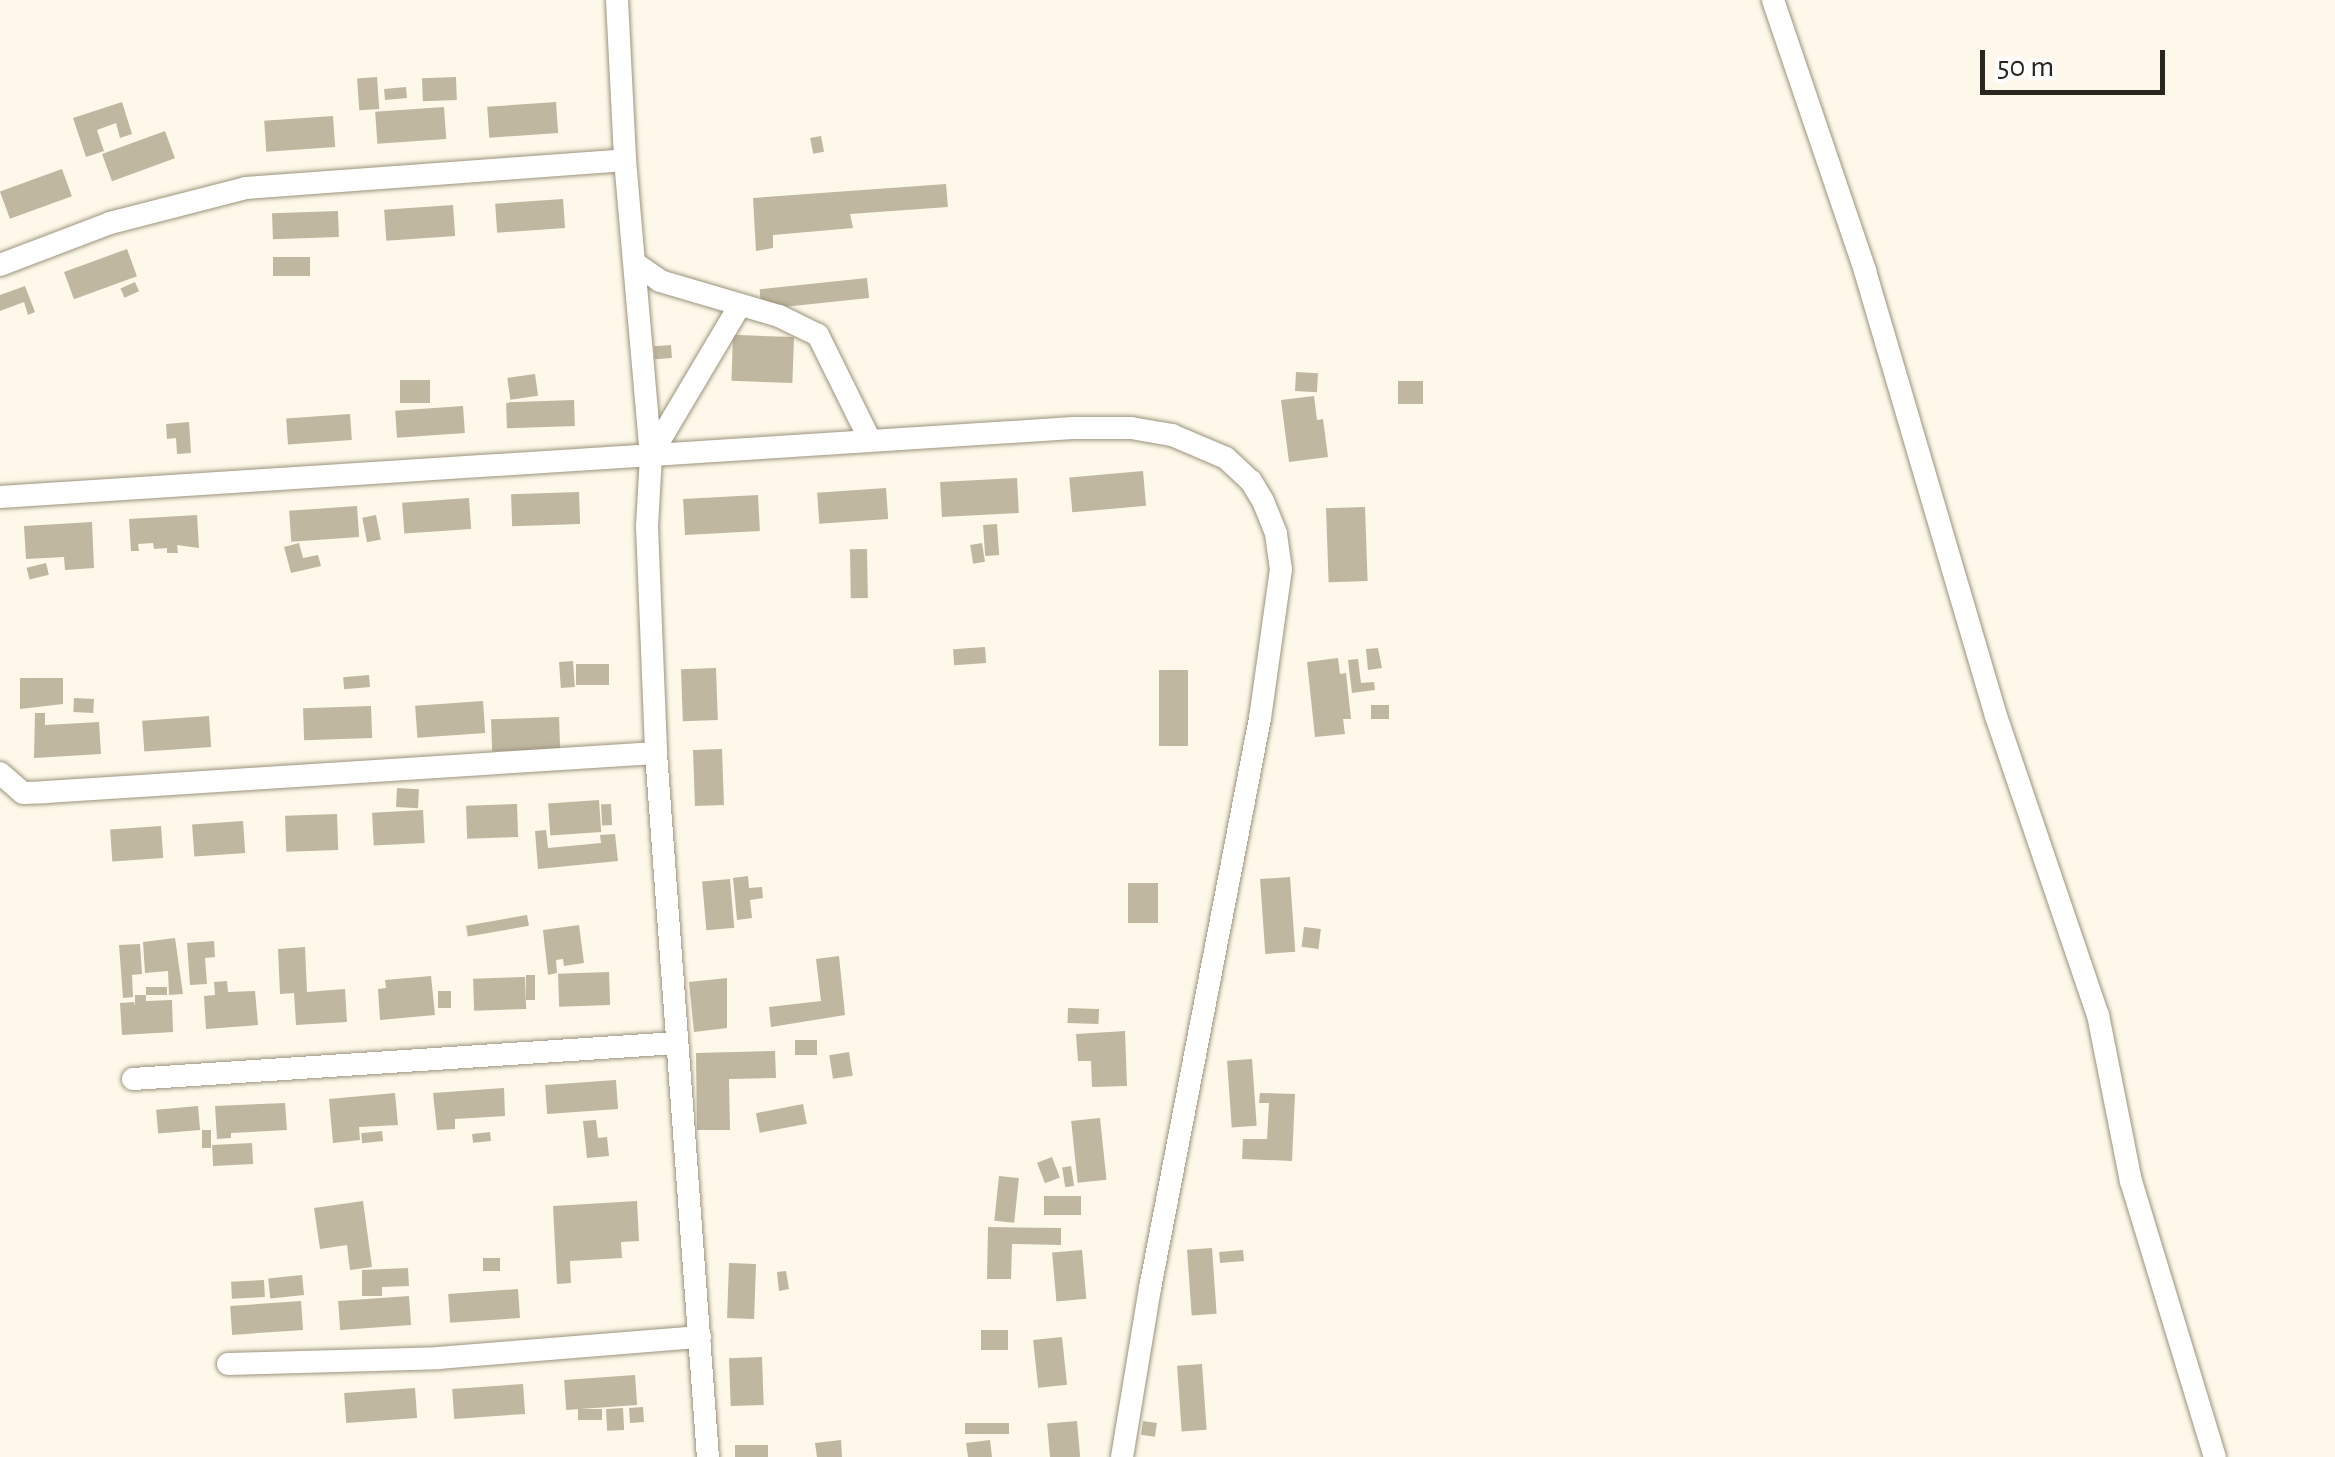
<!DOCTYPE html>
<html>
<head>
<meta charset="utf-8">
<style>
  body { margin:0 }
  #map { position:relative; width:2335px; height:1457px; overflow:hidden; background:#fdf8e9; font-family:"Alegreya Sans",sans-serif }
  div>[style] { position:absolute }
  .building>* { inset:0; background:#c0b7a0; transform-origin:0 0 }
  .roads { filter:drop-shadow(0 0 2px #9b937c) drop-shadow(0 0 2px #9b937c) }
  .minor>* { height:22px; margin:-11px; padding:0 11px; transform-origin:11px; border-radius:11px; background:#fff }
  span { translate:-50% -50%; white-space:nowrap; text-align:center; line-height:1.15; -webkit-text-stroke:10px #fff; paint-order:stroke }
  .scale { position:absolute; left:1980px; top:50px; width:185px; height:45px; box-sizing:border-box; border:5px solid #29261d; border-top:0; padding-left:12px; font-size:30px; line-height:35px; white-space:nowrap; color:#29261d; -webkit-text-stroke:8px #fff; paint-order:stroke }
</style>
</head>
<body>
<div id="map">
  <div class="building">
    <div style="left:377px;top:77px;width:32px;height:20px;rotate:86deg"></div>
    <div style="left:456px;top:77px;width:23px;height:34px;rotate:88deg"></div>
    <div style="left:406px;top:87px;width:11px;height:22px;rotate:85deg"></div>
    <div style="clip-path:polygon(122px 102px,132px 134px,120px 138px,116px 123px,97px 130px,104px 151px,86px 157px,73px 118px)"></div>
    <div style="left:556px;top:102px;width:31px;height:69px;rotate:86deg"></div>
    <div style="left:444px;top:107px;width:32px;height:69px;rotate:86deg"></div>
    <div style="left:333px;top:116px;width:31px;height:69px;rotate:86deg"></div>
    <div style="left:165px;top:131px;width:29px;height:67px;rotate:70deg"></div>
    <div style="left:821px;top:136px;width:16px;height:11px;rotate:79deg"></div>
    <div style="left:62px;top:169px;width:29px;height:66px;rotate:70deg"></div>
    <div style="clip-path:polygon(946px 184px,948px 207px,850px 214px,853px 228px,773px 235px,773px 248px,756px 251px,753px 198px)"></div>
    <div style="left:563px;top:199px;width:29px;height:68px;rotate:86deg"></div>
    <div style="left:453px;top:205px;width:31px;height:69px;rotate:86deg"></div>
    <div style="left:338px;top:211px;width:26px;height:66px;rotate:88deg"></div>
    <div style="left:127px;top:249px;width:29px;height:67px;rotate:70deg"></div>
    <div style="left:310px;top:257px;width:19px;height:37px;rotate:90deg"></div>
    <div style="left:867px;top:278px;width:20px;height:108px;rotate:84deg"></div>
    <div style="left:135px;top:282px;width:10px;height:16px;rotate:66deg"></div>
    <div style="clip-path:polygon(25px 286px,35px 312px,28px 315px,24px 302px,0 311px,0 295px)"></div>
    <div style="left:794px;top:337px;width:46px;height:61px;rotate:92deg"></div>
    <div style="left:671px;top:345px;width:13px;height:17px;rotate:86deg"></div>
    <div style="left:1296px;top:372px;width:22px;height:19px;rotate:3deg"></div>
    <div style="left:535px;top:374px;width:22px;height:28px;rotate:82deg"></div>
    <div style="left:400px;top:380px;width:30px;height:23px"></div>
    <div style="left:1398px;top:381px;width:25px;height:23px"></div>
    <div style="clip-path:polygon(1314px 396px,1317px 420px,1323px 419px,1328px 457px,1289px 462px,1281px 400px)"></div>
    <div style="left:574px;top:400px;width:26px;height:68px;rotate:88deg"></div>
    <div style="left:463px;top:406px;width:27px;height:68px;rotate:86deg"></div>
    <div style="left:350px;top:414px;width:26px;height:64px;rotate:86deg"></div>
    <div style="clip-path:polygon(189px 422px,191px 453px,177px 454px,176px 438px,167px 439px,166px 424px)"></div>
    <div style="left:1143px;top:471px;width:35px;height:74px;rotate:85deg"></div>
    <div style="left:1017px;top:478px;width:35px;height:77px;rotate:87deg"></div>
    <div style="left:886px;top:488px;width:31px;height:69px;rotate:86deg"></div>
    <div style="left:579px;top:492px;width:32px;height:68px;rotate:88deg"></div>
    <div style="left:758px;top:495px;width:36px;height:75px;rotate:87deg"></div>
    <div style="left:469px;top:498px;width:31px;height:67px;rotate:86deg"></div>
    <div style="left:357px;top:506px;width:31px;height:68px;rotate:86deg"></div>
    <div style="left:1365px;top:507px;width:74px;height:39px;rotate:88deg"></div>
    <div style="clip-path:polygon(197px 515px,199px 548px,177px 545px,178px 553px,167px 553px,167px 548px,154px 549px,153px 543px,138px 544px,139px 551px,131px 551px,129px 519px)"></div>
    <div style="left:376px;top:515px;width:25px;height:14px;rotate:79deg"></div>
    <div style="clip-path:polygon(92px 522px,94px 568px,65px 570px,64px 557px,26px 559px,24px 526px)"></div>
    <div style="left:997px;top:524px;width:31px;height:14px;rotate:86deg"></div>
    <div style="clip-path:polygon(299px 543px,303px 558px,318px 555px,321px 566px,291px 573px,284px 547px)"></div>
    <div style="left:982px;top:543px;width:19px;height:12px;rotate:81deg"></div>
    <div style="left:867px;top:549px;width:49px;height:17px;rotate:89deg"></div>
    <div style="left:46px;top:563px;width:12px;height:20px;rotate:76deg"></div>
    <div style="left:985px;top:647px;width:16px;height:32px;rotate:86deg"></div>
    <div style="clip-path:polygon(1378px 648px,1382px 668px,1368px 670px,1366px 649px)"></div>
    <div style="clip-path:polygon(1338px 658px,1340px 674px,1346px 673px,1351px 719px,1343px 719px,1345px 734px,1315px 737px,1307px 662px)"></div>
    <div style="clip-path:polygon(1358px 659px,1361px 683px,1374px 682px,1375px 690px,1352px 693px,1348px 660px)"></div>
    <div style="left:573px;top:661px;width:26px;height:14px;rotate:86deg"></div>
    <div style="left:576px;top:664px;width:33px;height:21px"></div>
    <div style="left:716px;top:668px;width:52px;height:35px;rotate:88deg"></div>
    <div style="left:1159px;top:670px;width:29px;height:76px"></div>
    <div style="left:369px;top:675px;width:12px;height:26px;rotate:85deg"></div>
    <div style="clip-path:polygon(20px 678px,63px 678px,63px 704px,20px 709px)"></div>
    <div style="left:74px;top:698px;width:20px;height:14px;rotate:3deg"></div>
    <div style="left:483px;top:701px;width:32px;height:68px;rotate:86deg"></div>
    <div style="left:1371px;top:705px;width:18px;height:14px"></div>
    <div style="left:371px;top:706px;width:32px;height:68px;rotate:88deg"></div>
    <div style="clip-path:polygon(35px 713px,45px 713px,45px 725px,99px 722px,101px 754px,34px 758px)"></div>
    <div style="left:209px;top:716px;width:31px;height:67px;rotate:86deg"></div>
    <div style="left:559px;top:717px;width:32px;height:68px;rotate:88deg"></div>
    <div style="left:722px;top:749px;width:56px;height:29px;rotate:88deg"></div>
    <div style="left:397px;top:788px;width:22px;height:19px;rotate:3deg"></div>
    <div style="left:599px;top:800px;width:32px;height:51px;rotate:86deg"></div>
    <div style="left:517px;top:804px;width:33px;height:51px;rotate:88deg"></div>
    <div style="left:611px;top:804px;width:21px;height:10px;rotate:87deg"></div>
    <div style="left:423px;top:810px;width:33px;height:51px;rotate:87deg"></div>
    <div style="left:337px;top:814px;width:36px;height:52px;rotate:88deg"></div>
    <div style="left:243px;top:821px;width:32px;height:51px;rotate:86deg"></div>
    <div style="left:161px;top:826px;width:32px;height:51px;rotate:86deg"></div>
    <div style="clip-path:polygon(546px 830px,548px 848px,601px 843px,600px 835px,615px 834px,618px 861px,538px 869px,535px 831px)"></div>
    <div style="clip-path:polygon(748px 876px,749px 888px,762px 887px,763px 898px,750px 900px,752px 918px,737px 920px,733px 878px)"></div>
    <div style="left:1290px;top:877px;width:75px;height:30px;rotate:86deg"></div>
    <div style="left:730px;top:879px;width:49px;height:28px;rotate:85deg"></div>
    <div style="left:1128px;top:883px;width:30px;height:40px"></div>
    <div style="left:527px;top:915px;width:11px;height:62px;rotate:80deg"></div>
    <div style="clip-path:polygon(579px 925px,584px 963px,564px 966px,563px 959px,556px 960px,557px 973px,548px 975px,543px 930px)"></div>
    <div style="left:1304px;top:927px;width:17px;height:20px;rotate:7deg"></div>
    <div style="clip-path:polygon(175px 938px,183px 994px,169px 995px,168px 971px,145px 973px,143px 942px)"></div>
    <div style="clip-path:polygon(214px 941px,215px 957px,205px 958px,207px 984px,190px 985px,187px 943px)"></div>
    <div style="clip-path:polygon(140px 944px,142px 974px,132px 975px,133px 997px,123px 998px,119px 945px)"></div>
    <div style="clip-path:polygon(305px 947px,307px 992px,345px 989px,347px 1022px,296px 1025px,294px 993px,280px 994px,278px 949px)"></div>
    <div style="clip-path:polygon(839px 956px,845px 1015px,771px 1027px,769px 1007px,821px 1001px,816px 959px)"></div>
    <div style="left:609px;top:972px;width:33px;height:51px;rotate:88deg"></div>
    <div style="left:526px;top:975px;width:9px;height:25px"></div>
    <div style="clip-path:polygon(431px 976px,435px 1015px,380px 1020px,378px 989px,386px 988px,385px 980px)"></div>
    <div style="left:525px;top:977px;width:32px;height:52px;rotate:88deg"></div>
    <div style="clip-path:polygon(727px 978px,727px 1028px,694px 1032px,689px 982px)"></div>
    <div style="clip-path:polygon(227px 981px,228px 992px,255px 991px,258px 1025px,206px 1029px,204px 996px,215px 995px,214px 982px)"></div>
    <div style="left:167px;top:987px;width:8px;height:21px;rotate:90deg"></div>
    <div style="left:438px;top:991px;width:13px;height:17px"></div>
    <div style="clip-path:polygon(135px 995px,146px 995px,146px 1001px,172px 1000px,173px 1032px,122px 1035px,120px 1003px,134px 1002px,135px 1006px)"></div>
    <div style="left:1068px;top:1008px;width:31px;height:15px;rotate:2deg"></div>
    <div style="clip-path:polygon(1125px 1031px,1127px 1086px,1092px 1087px,1091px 1061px,1078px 1061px,1076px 1034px)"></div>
    <div style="left:817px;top:1040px;width:15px;height:22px;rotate:90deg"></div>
    <div style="clip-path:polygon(775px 1051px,776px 1078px,729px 1079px,730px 1130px,697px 1130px,696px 1053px)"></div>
    <div style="left:849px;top:1052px;width:24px;height:20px;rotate:81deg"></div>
    <div style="left:1252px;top:1059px;width:67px;height:25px;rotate:86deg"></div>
    <div style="left:616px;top:1080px;width:29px;height:71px;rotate:86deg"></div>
    <div style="clip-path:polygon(504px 1088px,505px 1116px,455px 1119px,455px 1129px,437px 1130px,433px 1093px)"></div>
    <div style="clip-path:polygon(395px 1093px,398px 1125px,359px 1127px,360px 1140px,333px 1143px,329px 1099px)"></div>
    <div style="clip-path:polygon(1260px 1093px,1295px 1094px,1292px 1161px,1242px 1159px,1243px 1139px,1267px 1139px,1269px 1103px,1259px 1103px)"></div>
    <div style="clip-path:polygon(285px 1103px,287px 1130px,231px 1133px,231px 1138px,217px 1139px,215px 1106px)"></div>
    <div style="left:803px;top:1104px;width:20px;height:48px;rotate:79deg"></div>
    <div style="left:198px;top:1106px;width:24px;height:42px;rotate:85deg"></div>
    <div style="left:1100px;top:1118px;width:62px;height:29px;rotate:84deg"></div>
    <div style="clip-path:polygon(596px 1120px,598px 1138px,607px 1137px,609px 1156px,587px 1158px,583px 1121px)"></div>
    <div style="left:202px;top:1130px;width:9px;height:18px"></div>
    <div style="left:382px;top:1131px;width:10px;height:21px;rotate:84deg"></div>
    <div style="left:490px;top:1132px;width:9px;height:18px;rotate:84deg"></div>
    <div style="left:252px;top:1143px;width:21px;height:40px;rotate:87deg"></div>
    <div style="left:1052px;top:1157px;width:22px;height:16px;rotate:69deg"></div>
    <div style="left:1071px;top:1166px;width:20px;height:9px;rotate:81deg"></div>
    <div style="left:999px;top:1176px;width:20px;height:45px;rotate:6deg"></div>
    <div style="left:1081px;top:1196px;width:19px;height:37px;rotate:90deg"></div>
    <div style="clip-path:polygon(363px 1201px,372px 1267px,350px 1270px,347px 1245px,320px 1249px,314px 1208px)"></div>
    <div style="clip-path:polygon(637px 1201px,639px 1241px,621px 1242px,622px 1258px,570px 1261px,571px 1283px,557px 1284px,553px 1206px)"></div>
    <div style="clip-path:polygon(988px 1227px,1061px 1228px,1061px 1245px,1012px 1244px,1011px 1279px,987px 1279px)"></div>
    <div style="left:1212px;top:1248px;width:66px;height:25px;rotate:86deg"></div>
    <div style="left:1082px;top:1250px;width:49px;height:30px;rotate:85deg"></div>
    <div style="left:1243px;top:1250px;width:11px;height:24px;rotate:85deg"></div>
    <div style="left:483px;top:1258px;width:17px;height:13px"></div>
    <div style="left:729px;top:1263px;width:27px;height:55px;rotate:2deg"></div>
    <div style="clip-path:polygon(408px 1268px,409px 1286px,382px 1287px,382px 1296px,362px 1296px,362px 1270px)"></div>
    <div style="clip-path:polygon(786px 1271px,789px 1289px,779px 1291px,777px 1272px)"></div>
    <div style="left:302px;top:1275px;width:20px;height:34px;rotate:84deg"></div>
    <div style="left:264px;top:1280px;width:17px;height:33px;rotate:87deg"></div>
    <div style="left:518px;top:1289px;width:29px;height:70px;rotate:86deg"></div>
    <div style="left:409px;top:1296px;width:29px;height:71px;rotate:86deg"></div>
    <div style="left:301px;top:1301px;width:29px;height:71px;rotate:86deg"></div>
    <div style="left:981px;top:1330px;width:27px;height:20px"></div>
    <div style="left:1062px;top:1337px;width:48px;height:29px;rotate:84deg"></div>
    <div style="left:762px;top:1357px;width:48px;height:33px;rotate:88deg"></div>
    <div style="left:1202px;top:1364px;width:66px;height:25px;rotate:86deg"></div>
    <div style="left:635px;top:1375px;width:30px;height:71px;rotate:86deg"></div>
    <div style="left:523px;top:1384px;width:30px;height:71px;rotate:86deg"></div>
    <div style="left:415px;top:1388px;width:30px;height:71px;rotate:86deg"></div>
    <div style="left:643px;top:1407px;width:15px;height:14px;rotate:86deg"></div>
    <div style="left:623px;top:1408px;width:22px;height:17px;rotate:87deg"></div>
    <div style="left:602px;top:1409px;width:11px;height:24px;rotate:90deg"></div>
    <div style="left:1077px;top:1421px;width:36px;height:30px;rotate:85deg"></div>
    <div style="left:1143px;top:1421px;width:14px;height:14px;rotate:8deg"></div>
    <div style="left:1009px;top:1423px;width:11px;height:44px;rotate:90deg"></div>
    <div style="clip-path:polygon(841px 1440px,842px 1457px,817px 1457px,815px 1443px)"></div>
    <div style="clip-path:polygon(990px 1440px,992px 1457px,968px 1457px,966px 1443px)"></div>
    <div style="left:768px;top:1445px;width:12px;height:33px;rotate:90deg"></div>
  </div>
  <div class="roads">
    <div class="minor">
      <div style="left:617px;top:0;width:160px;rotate:87.1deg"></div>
      <div style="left:625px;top:160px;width:296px;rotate:85deg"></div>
      <div style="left:651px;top:455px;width:71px;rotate:93.2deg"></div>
      <div style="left:647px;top:526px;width:227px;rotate:87.7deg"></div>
      <div style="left:656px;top:753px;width:706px;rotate:85.78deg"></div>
      <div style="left:1773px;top:0;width:286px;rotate:71.2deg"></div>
      <div style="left:1865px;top:271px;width:464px;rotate:73.6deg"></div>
      <div style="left:1996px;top:716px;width:316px;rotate:71.2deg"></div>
      <div style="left:2098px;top:1015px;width:169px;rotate:78.8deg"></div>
      <div style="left:2131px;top:1181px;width:288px;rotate:73.1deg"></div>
      <div style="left:636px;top:264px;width:29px;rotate:35deg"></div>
      <div style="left:660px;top:281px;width:124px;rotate:16.4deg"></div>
      <div style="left:779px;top:316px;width:43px;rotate:26deg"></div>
      <div style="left:818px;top:335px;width:117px;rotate:63.7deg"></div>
      <div style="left:0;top:265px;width:118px;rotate:-20.9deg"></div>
      <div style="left:110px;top:223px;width:140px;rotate:-14.4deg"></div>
      <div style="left:246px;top:188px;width:380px;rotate:-4.2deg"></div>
      <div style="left:651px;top:455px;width:174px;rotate:-59.3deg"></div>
      <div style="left:0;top:497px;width:1075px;rotate:-3.68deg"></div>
      <div style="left:1073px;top:428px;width:58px"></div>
      <div style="left:1131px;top:428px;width:42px;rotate:9.7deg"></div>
      <div style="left:1172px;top:435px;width:59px;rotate:23.1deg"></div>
      <div style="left:1226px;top:458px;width:34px;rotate:43deg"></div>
      <div style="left:1251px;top:481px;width:23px;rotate:59deg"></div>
      <div style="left:1263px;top:501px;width:35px;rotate:68deg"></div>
      <div style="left:1276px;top:534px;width:35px;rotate:82deg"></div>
      <div style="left:1281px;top:569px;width:150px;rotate:98deg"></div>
      <div style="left:1260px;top:718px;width:581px;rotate:100.92deg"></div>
      <div style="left:1150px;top:1288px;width:171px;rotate:99.4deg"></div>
      <div style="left:0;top:773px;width:30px;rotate:41deg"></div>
      <div style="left:23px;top:793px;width:23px;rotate:-2deg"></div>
      <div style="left:46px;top:792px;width:611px;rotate:-3.66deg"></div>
      <div style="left:133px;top:1079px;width:544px;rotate:-3.79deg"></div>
      <div style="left:228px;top:1364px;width:210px;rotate:-1.6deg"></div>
      <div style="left:438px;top:1358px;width:263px;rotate:-4.6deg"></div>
    </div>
  </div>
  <div class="scale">50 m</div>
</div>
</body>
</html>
